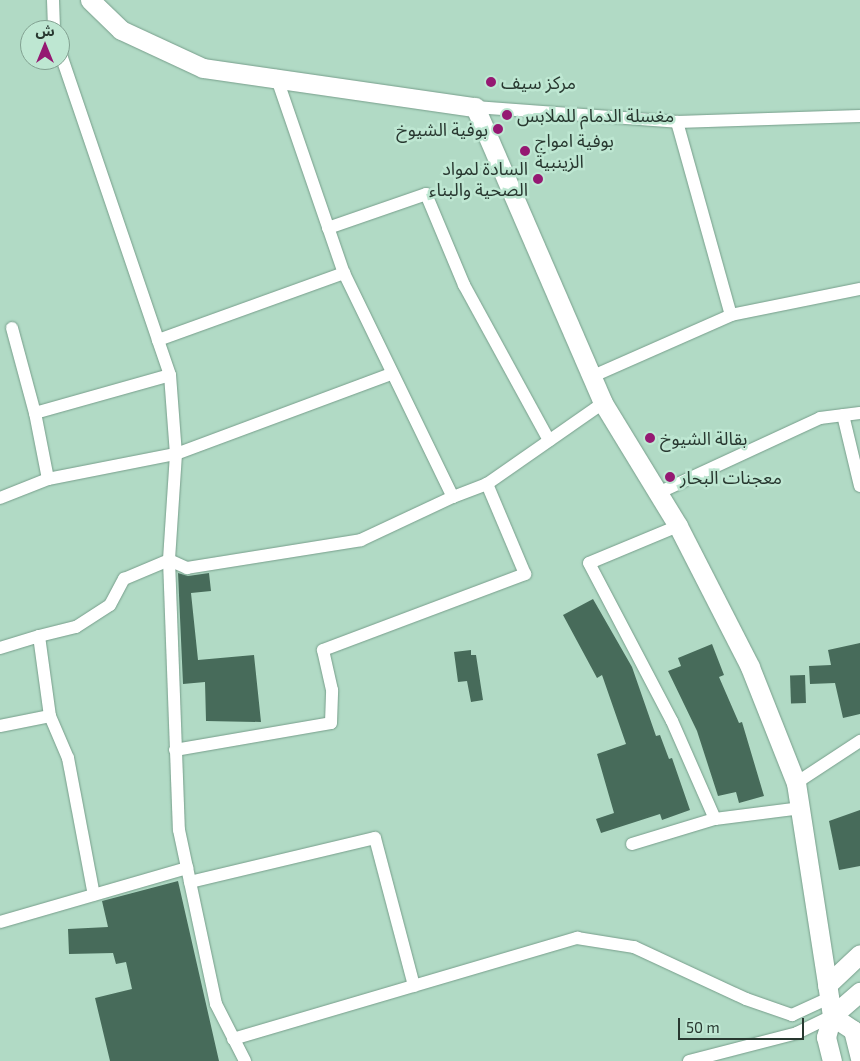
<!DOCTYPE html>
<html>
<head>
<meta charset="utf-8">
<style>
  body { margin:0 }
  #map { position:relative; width:860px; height:1061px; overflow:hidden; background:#b1dac5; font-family:"Exo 2","Noto Sans Arabic",sans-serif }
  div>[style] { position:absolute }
  .building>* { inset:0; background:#476b5a; transform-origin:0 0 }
  .roads { filter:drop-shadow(0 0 1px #779e8b) drop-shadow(0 0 1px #779e8b) }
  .street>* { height:12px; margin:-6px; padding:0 6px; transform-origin:6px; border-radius:6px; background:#fff }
  .secondary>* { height:19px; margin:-9.5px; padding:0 9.5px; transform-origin:9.5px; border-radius:9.5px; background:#fff }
  .dots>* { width:14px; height:14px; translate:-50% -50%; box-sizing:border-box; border:2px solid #bee7d2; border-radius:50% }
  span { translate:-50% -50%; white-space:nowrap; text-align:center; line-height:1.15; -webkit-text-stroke:5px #bee7d2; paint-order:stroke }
  .poi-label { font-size:18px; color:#283830 }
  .left { translate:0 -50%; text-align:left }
  .right { translate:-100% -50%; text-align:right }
  .north { position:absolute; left:20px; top:20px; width:50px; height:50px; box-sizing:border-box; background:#bee7d2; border:1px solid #82a191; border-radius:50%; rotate:0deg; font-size:14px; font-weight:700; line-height:20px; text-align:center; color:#283830 }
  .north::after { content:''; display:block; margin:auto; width:18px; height:22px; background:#951872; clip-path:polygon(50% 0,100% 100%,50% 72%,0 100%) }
  .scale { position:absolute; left:678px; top:1018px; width:126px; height:22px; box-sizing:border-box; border:2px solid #283830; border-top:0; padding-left:6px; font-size:15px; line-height:18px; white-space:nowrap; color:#283830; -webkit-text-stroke:4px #bee7d2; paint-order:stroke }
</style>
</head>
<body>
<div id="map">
  <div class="building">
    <div style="clip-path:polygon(178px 573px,188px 576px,209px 573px,211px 591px,191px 593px,198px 660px,254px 655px,261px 722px,206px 721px,205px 682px,183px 684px)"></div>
    <div style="clip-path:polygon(593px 599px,632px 667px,656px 736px,660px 735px,669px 759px,672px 758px,690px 810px,662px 820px,660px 814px,601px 833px,596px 819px,614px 813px,597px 754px,626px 744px,602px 675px,597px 678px,563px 615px)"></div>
    <div style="clip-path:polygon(860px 643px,860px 714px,843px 718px,835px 683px,810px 684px,809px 666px,831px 665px,828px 650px)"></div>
    <div style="clip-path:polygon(712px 644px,724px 675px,719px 677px,739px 723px,742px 722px,764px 796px,739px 803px,736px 792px,718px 796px,697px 731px,668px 671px,681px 666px,678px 658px)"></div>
    <div style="clip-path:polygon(471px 650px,471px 655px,476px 655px,483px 700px,471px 702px,467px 681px,458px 682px,454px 652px)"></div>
    <div style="left:805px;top:675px;width:28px;height:15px;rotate:88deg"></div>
    <div style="clip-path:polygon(860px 810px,860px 866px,839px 870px,829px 821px)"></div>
    <div style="clip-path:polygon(178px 881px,219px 1061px,110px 1061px,95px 998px,132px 989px,126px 962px,116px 964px,113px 953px,69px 954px,68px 929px,108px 927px,102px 901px)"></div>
  </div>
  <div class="roads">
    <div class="street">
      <div style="left:53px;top:0;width:30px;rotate:88deg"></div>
      <div style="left:60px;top:52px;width:304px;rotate:71.2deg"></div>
      <div style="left:276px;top:76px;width:208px;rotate:71deg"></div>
      <div style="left:344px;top:273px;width:249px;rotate:64.1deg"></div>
      <div style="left:453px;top:497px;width:36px;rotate:-21deg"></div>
      <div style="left:487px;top:484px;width:141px;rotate:-34.9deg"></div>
      <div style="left:475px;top:107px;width:203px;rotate:4.2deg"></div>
      <div style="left:677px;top:122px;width:183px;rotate:-1.9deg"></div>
      <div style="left:677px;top:122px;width:200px;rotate:74.4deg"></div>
      <div style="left:328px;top:228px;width:104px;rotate:-19.1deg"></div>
      <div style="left:426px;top:194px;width:99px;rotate:67.3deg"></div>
      <div style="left:464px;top:285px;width:177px;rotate:61.3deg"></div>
      <div style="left:12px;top:328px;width:88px;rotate:74.9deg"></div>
      <div style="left:170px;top:375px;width:79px;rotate:85.7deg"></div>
      <div style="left:176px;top:454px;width:229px;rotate:-20.4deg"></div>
      <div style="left:593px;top:376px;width:151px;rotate:-23.8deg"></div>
      <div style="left:731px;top:315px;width:132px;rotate:-11.4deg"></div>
      <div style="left:843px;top:415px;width:73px;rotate:76.5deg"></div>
      <div style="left:48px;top:479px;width:130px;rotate:-11.1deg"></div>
      <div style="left:176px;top:454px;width:106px;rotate:93.8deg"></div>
      <div style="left:169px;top:560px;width:20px;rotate:24deg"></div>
      <div style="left:187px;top:568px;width:176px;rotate:-9.1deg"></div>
      <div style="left:361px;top:540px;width:102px;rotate:-25.1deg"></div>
      <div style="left:658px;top:493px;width:179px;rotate:-24.8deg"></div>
      <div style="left:820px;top:418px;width:40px;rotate:-7.1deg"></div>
      <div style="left:0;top:498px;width:52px;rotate:-21.6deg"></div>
      <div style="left:48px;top:479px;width:67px;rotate:-101.1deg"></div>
      <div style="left:35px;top:413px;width:140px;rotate:-15.7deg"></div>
      <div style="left:170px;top:375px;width:37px;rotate:-109deg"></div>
      <div style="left:158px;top:340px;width:198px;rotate:-19.8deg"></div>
      <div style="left:678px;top:526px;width:96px;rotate:157.4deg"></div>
      <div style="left:589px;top:563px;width:178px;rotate:62.3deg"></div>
      <div style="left:672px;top:721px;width:107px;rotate:66.3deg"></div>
      <div style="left:715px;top:819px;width:87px;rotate:-7.3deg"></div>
      <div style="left:39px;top:636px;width:38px;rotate:-14deg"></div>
      <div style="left:76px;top:627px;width:40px;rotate:-32.9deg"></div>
      <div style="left:110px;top:605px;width:30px;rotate:-62deg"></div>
      <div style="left:124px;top:579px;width:49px;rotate:-22.9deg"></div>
      <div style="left:169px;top:560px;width:270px;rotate:87.9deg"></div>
      <div style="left:179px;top:830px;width:178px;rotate:78deg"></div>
      <div style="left:216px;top:1004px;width:64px;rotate:63deg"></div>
      <div style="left:0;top:648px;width:41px;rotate:-17.1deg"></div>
      <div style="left:39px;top:636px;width:81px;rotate:82.2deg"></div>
      <div style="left:50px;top:716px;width:51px;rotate:168.7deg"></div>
      <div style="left:50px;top:716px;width:46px;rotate:66.8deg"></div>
      <div style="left:68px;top:758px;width:139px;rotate:79.3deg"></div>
      <div style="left:175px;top:750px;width:158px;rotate:-9.8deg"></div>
      <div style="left:331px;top:723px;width:33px;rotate:-88deg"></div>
      <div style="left:332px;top:690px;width:41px;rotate:-102.7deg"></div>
      <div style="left:323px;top:650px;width:216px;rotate:-20.6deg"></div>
      <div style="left:525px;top:574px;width:98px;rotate:-112.9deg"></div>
      <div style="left:796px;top:783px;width:77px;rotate:-33.3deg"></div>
      <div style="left:632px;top:844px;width:87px;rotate:-16.8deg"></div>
      <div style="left:190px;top:882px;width:190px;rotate:-13.4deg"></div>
      <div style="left:375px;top:838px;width:153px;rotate:75.2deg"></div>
      <div style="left:0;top:922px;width:195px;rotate:-16.1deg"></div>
      <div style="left:233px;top:1039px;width:359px;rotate:-16.4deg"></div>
      <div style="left:577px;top:938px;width:58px;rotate:9deg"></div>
      <div style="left:634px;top:947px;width:123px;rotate:24.9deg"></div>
      <div style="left:746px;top:999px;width:49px;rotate:19.2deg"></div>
      <div style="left:792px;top:1015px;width:41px;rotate:-24.7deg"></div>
      <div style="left:689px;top:1061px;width:112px;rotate:-14.5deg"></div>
      <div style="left:797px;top:1033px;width:39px;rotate:-26deg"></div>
    </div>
    <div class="secondary">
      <div style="left:90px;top:0;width:43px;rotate:44.1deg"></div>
      <div style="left:121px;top:30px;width:90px;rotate:24.9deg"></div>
      <div style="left:203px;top:68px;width:275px;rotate:8.2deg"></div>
      <div style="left:475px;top:107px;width:322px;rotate:66.6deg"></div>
      <div style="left:603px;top:403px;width:144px;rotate:58.6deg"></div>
      <div style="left:678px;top:526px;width:158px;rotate:62.9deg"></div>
      <div style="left:750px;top:667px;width:125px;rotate:68.4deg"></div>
      <div style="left:796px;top:783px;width:236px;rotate:81.2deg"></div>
      <div style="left:832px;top:1016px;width:22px;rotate:106deg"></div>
      <div style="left:826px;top:1037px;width:25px;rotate:76deg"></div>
      <div style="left:827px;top:985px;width:45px;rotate:-43.2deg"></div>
      <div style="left:832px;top:1016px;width:25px;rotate:34deg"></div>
      <div style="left:853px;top:1030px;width:30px;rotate:76deg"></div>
      <div style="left:832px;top:1016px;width:37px;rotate:-41deg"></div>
    </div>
  </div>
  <div class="dots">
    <div style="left:491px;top:82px;background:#951872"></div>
    <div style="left:507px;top:115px;background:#951872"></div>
    <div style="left:498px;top:129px;background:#951872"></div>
    <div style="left:525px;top:151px;background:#951872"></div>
    <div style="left:538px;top:179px;background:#951872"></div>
    <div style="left:650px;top:438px;background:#951872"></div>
    <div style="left:670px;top:477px;background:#951872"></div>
  </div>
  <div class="poi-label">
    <span class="left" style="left:501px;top:82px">مركز سيف</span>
    <span class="left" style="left:517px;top:115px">مغسلة الدمام للملابس</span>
    <span class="right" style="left:488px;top:129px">بوفية الشيوخ</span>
    <span class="left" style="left:535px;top:151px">بوفية امواج<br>الزينبية</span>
    <span class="right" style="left:528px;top:179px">السادة لمواد<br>الصحية والبناء</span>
    <span class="left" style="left:660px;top:438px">بقالة الشيوخ</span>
    <span class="left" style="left:680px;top:477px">معجنات البحار</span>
  </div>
  <div class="north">ش</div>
  <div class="scale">50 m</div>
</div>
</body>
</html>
